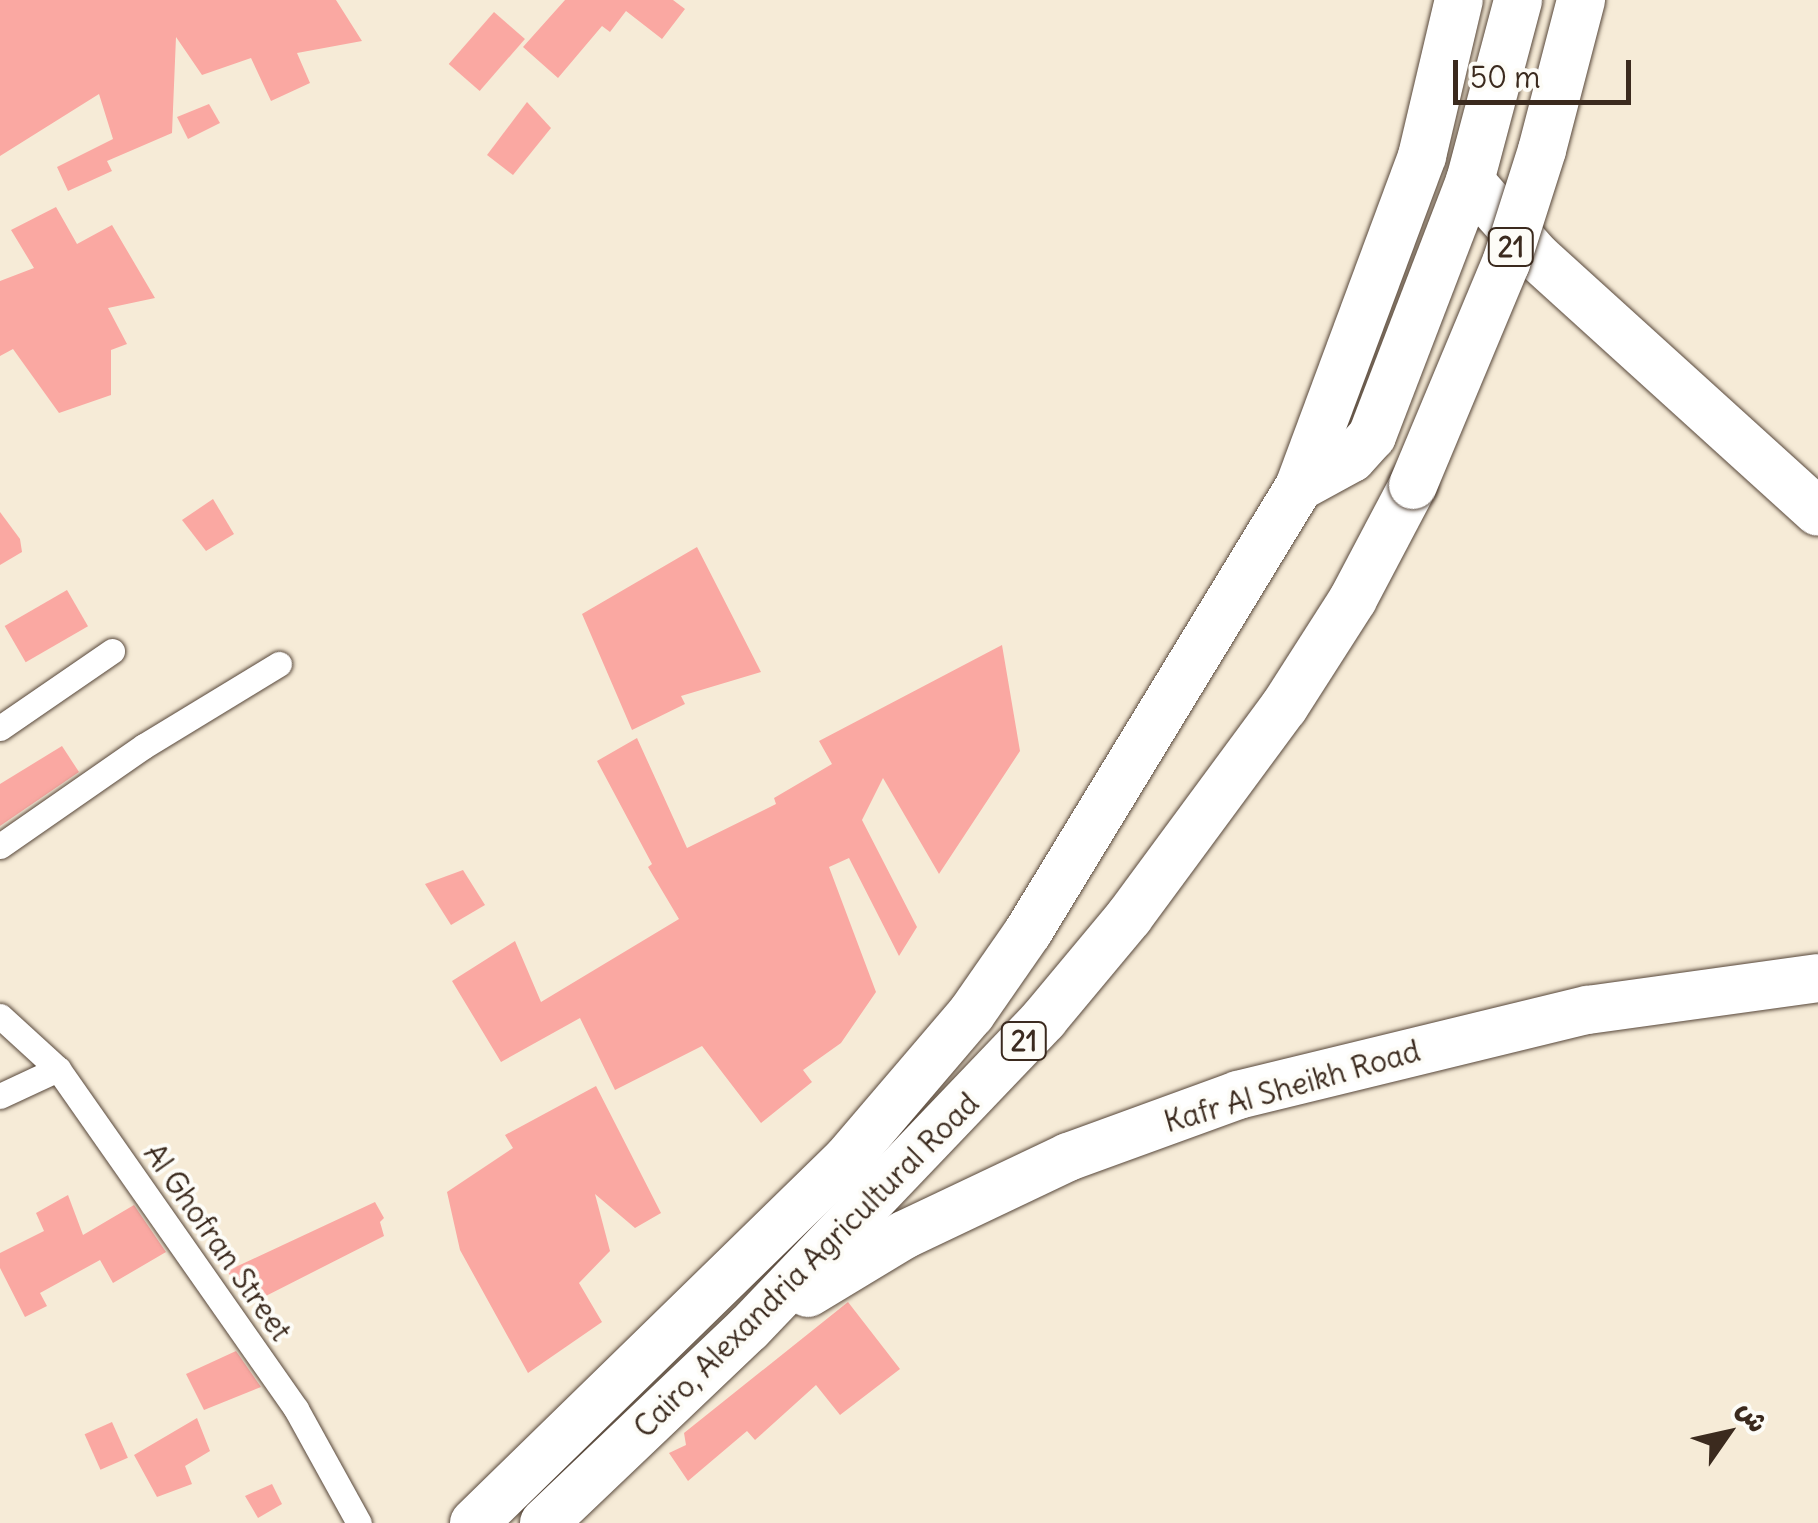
<!DOCTYPE html>
<html>
<head>
<meta charset="utf-8">
<style>
  body { margin:0 }
  #map { position:relative; width:1818px; height:1523px; overflow:hidden; background:#f6ebd7; font-family:Delius,"Playpen Sans Arabic",sans-serif }
  div>[style] { position:absolute }
  .building>* { inset:0; background:#faa8a2; transform-origin:0 0 }
  .roads { filter:drop-shadow(0 0 2px #57473a) drop-shadow(0 0 2px #57473a) }
  .street>* { height:25px; margin:-12.5px; padding:0 12.5px; transform-origin:12.5px; border-radius:12.5px; background:#fff }
  .highway>* { height:48px; margin:-24px; padding:0 24px; transform-origin:24px; border-radius:24px; background:#fff }
  .bridges { filter:drop-shadow(0 0 2px #57473a) drop-shadow(0 0 2px #57473a) }
  .highway-bridge>* { height:48px; margin:-24px; padding:0 24px; transform-origin:24px; border-radius:24px; background:#fff }
  span { translate:-50% -50%; white-space:nowrap; text-align:center; line-height:1.15; -webkit-text-stroke:8px #fdfcf7; paint-order:stroke }
  .shield-label span { padding:2px 8px; background:#fdfcf7; border:2px solid; border-radius:8px; -webkit-text-stroke-width:0 }
  .shield-label { font-size:28px; color:#3b2a1e; font-weight:700 }
  .street-label { font-size:30px; color:#3b2a1e }
  .north { position:absolute; left:1678px; top:1383px; width:100px; height:100px; -webkit-text-stroke:8px #fdfcf7; paint-order:stroke; rotate:56deg; font-size:28px; font-weight:700; line-height:40px; text-align:center; color:#3b2a1e }
  .north::after { content:''; display:block; margin:auto; width:35px; height:45px; background:#3b2a1e; clip-path:polygon(50% 0,100% 100%,50% 72%,0 100%) }
  .scale { position:absolute; left:1453px; top:60px; width:178px; height:45px; box-sizing:border-box; border:5px solid #3b2a1e; border-top:0; padding-left:12px; font-size:30px; line-height:35px; white-space:nowrap; color:#3b2a1e; -webkit-text-stroke:8px #fdfcf7; paint-order:stroke }
</style>
</head>
<body>
<div id="map">
  <div class="building">
    <div style="clip-path:polygon(0 0,336px 0,362px 41px,297px 53px,310px 83px,271px 101px,251px 58px,202px 75px,176px 37px,172px 133px,107px 161px,112px 171px,68px 191px,57px 167px,113px 139px,99px 94px,0 156px)"></div>
    <div style="clip-path:polygon(565px 0,673px 0,685px 9px,662px 39px,626px 11px,610px 32px,602px 26px,558px 78px,523px 47px)"></div>
    <div style="left:494px;top:12px;width:41px;height:69px;rotate:41deg"></div>
    <div style="clip-path:polygon(527px 102px,551px 128px,513px 175px,487px 155px)"></div>
    <div style="clip-path:polygon(209px 104px,220px 123px,188px 139px,177px 117px)"></div>
    <div style="clip-path:polygon(56px 207px,77px 244px,112px 225px,155px 298px,108px 308px,127px 344px,111px 350px,111px 395px,59px 413px,13px 349px,0 356px,0 281px,34px 268px,11px 230px)"></div>
    <div style="clip-path:polygon(213px 499px,234px 534px,206px 551px,182px 520px)"></div>
    <div style="clip-path:polygon(0 512px,20px 539px,22px 552px,0 565px)"></div>
    <div style="clip-path:polygon(697px 547px,761px 672px,681px 696px,685px 704px,632px 730px,582px 614px)"></div>
    <div style="left:67px;top:590px;width:42px;height:72px;rotate:60deg"></div>
    <div style="clip-path:polygon(1002px 645px,1020px 751px,939px 874px,883px 778px,862px 820px,917px 927px,899px 956px,849px 858px,829px 867px,876px 992px,841px 1043px,803px 1070px,812px 1082px,761px 1123px,702px 1046px,615px 1090px,580px 1018px,501px 1062px,452px 981px,515px 941px,541px 1002px,679px 919px,648px 867px,652px 864px,597px 761px,637px 738px,687px 848px,776px 804px,774px 798px,832px 764px,819px 741px)"></div>
    <div style="clip-path:polygon(62px 746px,79px 772px,0 826px,0 784px)"></div>
    <div style="clip-path:polygon(463px 870px,485px 905px,451px 925px,425px 884px)"></div>
    <div style="clip-path:polygon(596px 1086px,661px 1213px,635px 1228px,595px 1194px,610px 1251px,579px 1283px,602px 1322px,528px 1373px,460px 1250px,447px 1192px,513px 1148px,505px 1135px)"></div>
    <div style="clip-path:polygon(68px 1195px,83px 1235px,134px 1205px,166px 1252px,113px 1283px,100px 1260px,40px 1293px,47px 1306px,25px 1317px,0 1268px,0 1253px,44px 1231px,36px 1213px)"></div>
    <div style="clip-path:polygon(375px 1202px,384px 1218px,380px 1222px,384px 1236px,250px 1304px,227px 1271px)"></div>
    <div style="clip-path:polygon(848px 1302px,900px 1369px,840px 1415px,816px 1385px,755px 1440px,747px 1431px,688px 1481px,669px 1453px,686px 1445px,684px 1433px)"></div>
    <div style="clip-path:polygon(236px 1351px,261px 1387px,204px 1410px,186px 1374px)"></div>
    <div style="clip-path:polygon(197px 1418px,210px 1451px,185px 1466px,192px 1484px,157px 1497px,134px 1455px)"></div>
    <div style="left:112px;top:1422px;width:39px;height:30px;rotate:66deg"></div>
    <div style="clip-path:polygon(272px 1484px,282px 1504px,258px 1518px,245px 1496px)"></div>
  </div>
  <div class="roads">
    <div class="street">
      <div style="left:0;top:728px;width:136px;rotate:-34.5deg"></div>
      <div style="left:0;top:846px;width:175px;rotate:-34.8deg"></div>
      <div style="left:144px;top:746px;width:158px;rotate:-31.3deg"></div>
      <div style="left:0;top:1016px;width:79px;rotate:42.4deg"></div>
      <div style="left:58px;top:1069px;width:415px;rotate:55deg"></div>
      <div style="left:296px;top:1409px;width:130px;rotate:61.1deg"></div>
      <div style="left:0;top:1096px;width:64px;rotate:-25deg"></div>
    </div>
    <div class="highway">
      <div style="left:1470px;top:181px;width:101px;rotate:48.6deg"></div>
      <div style="left:1537px;top:257px;width:379px;rotate:42.2deg"></div>
      <div style="left:1299px;top:487px;width:60px;rotate:-28.7deg"></div>
      <div style="left:1352px;top:458px;width:30px;rotate:-48deg"></div>
      <div style="left:1372px;top:436px;width:273px;rotate:-69deg"></div>
      <div style="left:1470px;top:181px;width:187px;rotate:-75.1deg"></div>
      <div style="left:808px;top:1293px;width:112px;rotate:-31.1deg"></div>
      <div style="left:904px;top:1235px;width:182px;rotate:-25.4deg"></div>
      <div style="left:1068px;top:1157px;width:181px;rotate:-20deg"></div>
      <div style="left:1238px;top:1095px;width:360px;rotate:-13.7deg"></div>
      <div style="left:1588px;top:1010px;width:232px;rotate:-7.9deg"></div>
      <div style="left:474px;top:1523px;width:521px;rotate:-44.3deg"></div>
      <div style="left:847px;top:1159px;width:191px;rotate:-49.5deg"></div>
      <div style="left:971px;top:1014px;width:100px;rotate:-55.2deg"></div>
      <div style="left:1028px;top:932px;width:521px;rotate:-58.66deg"></div>
      <div style="left:1299px;top:487px;width:353px;rotate:-69.6deg"></div>
      <div style="left:1422px;top:156px;width:160px;rotate:-76.7deg"></div>
      <div style="left:544px;top:1523px;width:283px;rotate:-43.6deg"></div>
      <div style="left:749px;top:1328px;width:427px;rotate:-46.3deg"></div>
      <div style="left:1044px;top:1019px;width:133px;rotate:-50.2deg"></div>
      <div style="left:1129px;top:917px;width:261px;rotate:-53.6deg"></div>
      <div style="left:1284px;top:707px;width:128px;rotate:-57.4deg"></div>
      <div style="left:1353px;top:599px;width:129px;rotate:-62.2deg"></div>
    </div>
  </div>
  <div class="bridges">
    <div class="highway-bridge">
      <div style="left:1413px;top:485px;width:241px;rotate:-67.3deg"></div>
      <div style="left:1506px;top:263px;width:119px;rotate:-72.3deg"></div>
      <div style="left:1542px;top:150px;width:155px;rotate:-75.4deg"></div>
    </div>
  </div>
  <div class="shield-label">
    <span style="left:1511px;top:247px">21</span>
    <span style="left:1024px;top:1041px">21</span>
  </div>
  <div class="street-label">
    <span style="left:1292px;top:1086px;rotate:-16deg">Kafr Al Sheikh Road</span>
    <span style="left:218px;top:1242px;rotate:55deg">Al Ghofran Street</span>
    <span style="left:806px;top:1265px;rotate:-45deg">Cairo, Alexandria Agricultural Road</span>
  </div>
  <div class="north">ش</div>
  <div class="scale">50 m</div>
</div>
</body>
</html>
